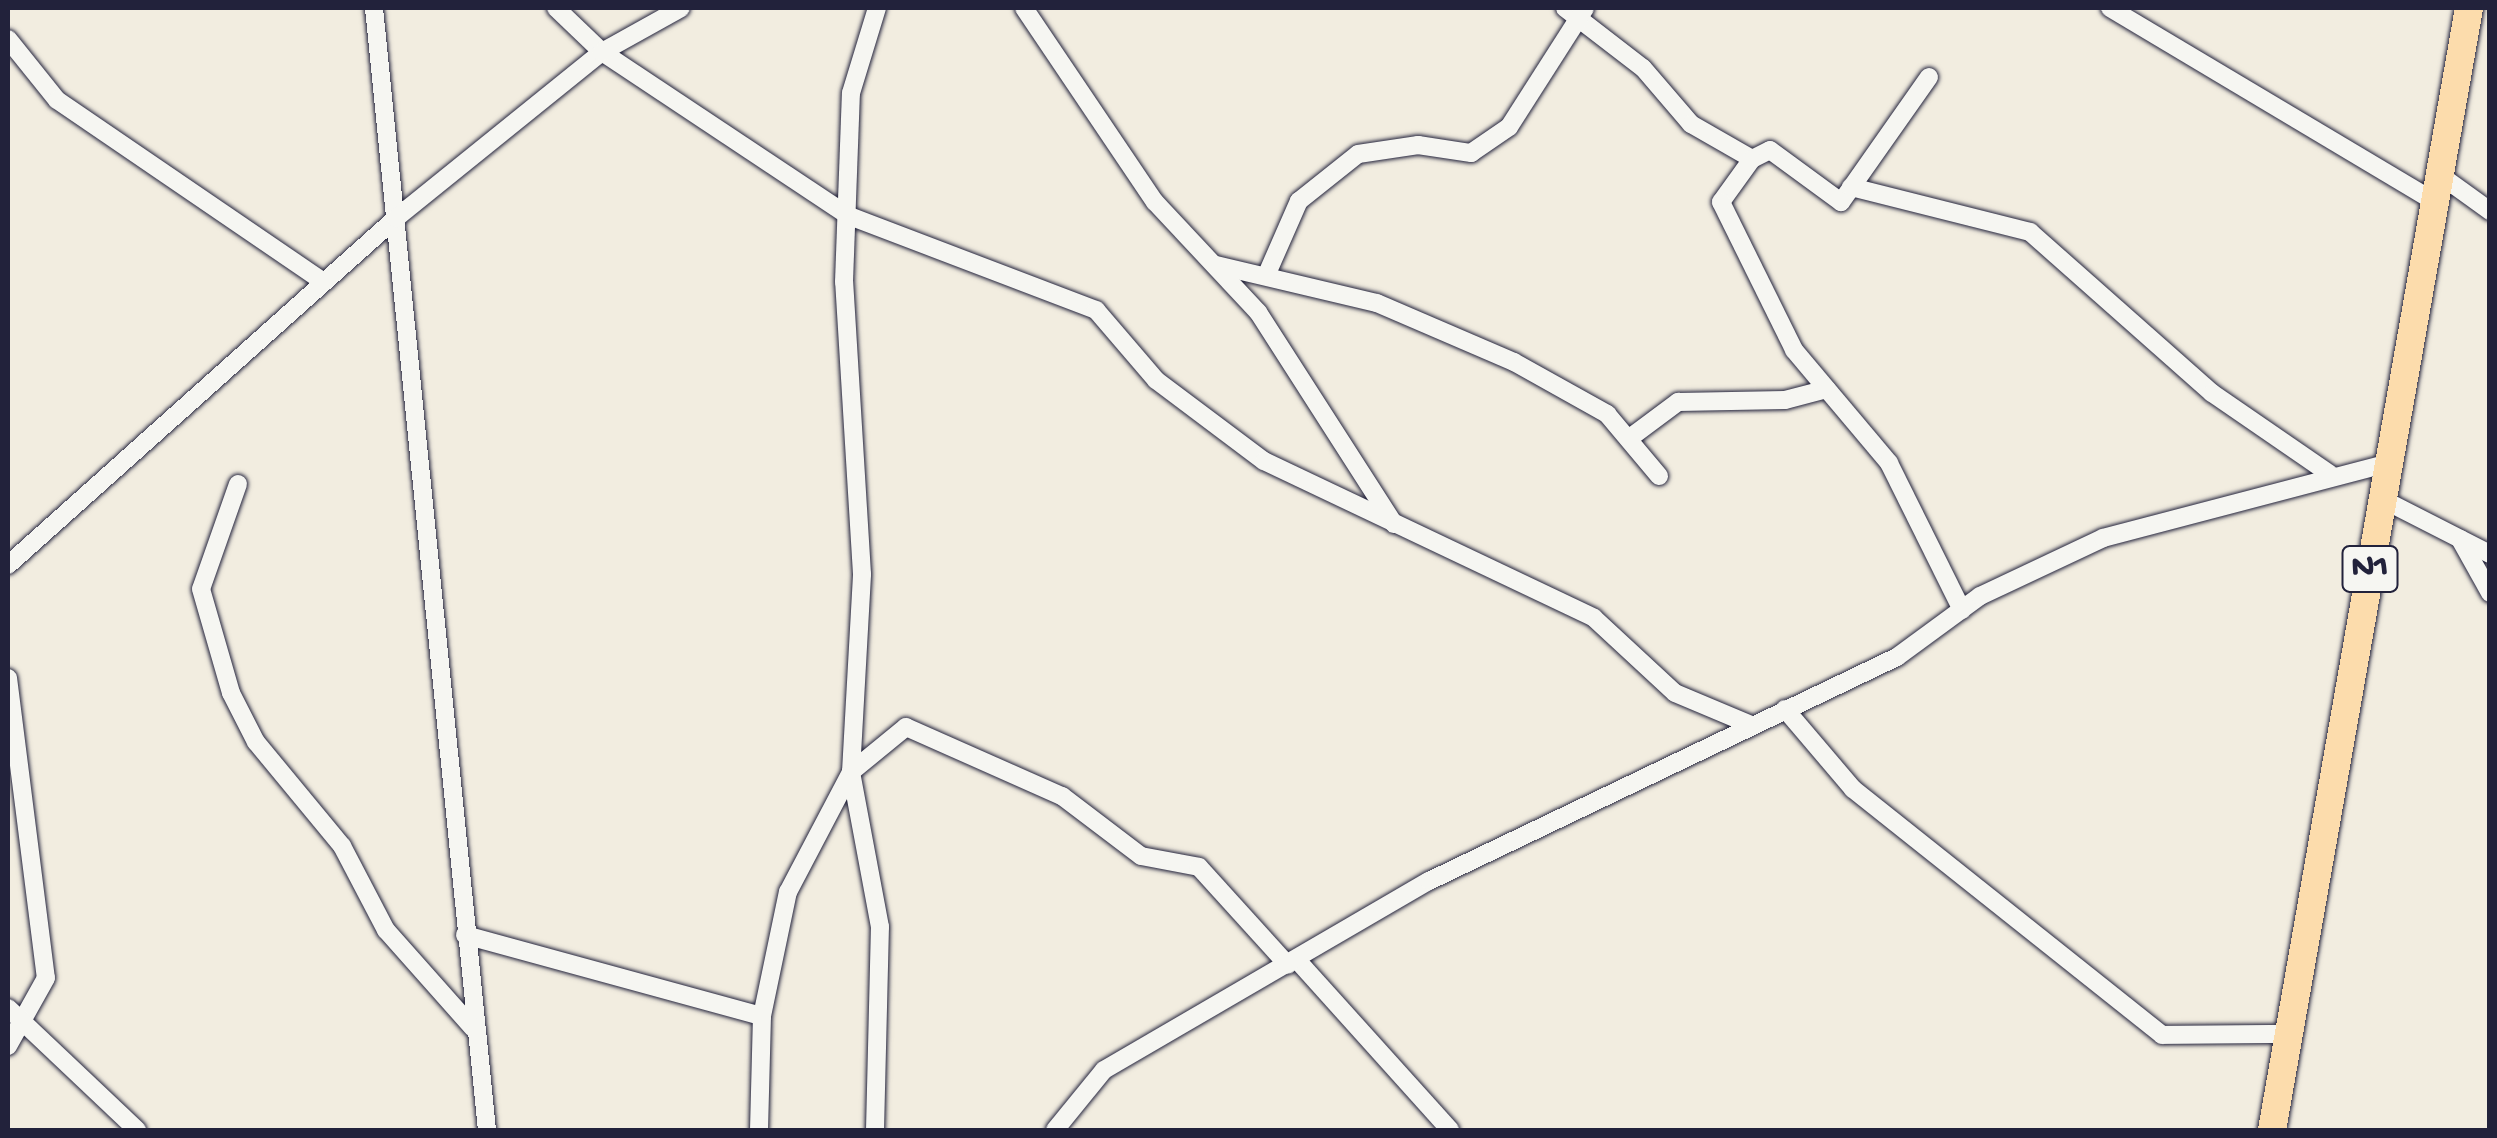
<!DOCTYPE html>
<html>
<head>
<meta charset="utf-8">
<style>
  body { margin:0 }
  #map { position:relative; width:2497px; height:1138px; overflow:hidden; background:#f2ede0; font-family:"Gochi Hand",sans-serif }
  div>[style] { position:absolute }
  .roads { filter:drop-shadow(0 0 2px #22223b) drop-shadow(0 0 2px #22223b) }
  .minor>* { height:18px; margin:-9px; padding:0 9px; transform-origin:9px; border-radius:9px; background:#f6f6f2 }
  .highway>* { height:28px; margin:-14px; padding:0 14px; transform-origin:14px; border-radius:14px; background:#fcdcac }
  span { translate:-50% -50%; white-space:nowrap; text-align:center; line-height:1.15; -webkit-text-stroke:9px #f6f6f2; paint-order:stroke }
  .shield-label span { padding:2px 8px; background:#f6f6f2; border:2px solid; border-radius:8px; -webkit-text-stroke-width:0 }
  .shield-label { font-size:35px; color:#22223b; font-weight:700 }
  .frame { position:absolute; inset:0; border:10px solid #22223b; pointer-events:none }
</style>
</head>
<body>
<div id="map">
  <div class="roads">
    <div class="minor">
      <div style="left:374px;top:8px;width:1128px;rotate:84.25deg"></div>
      <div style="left:556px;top:8px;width:64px;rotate:43.7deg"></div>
      <div style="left:602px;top:52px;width:294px;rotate:33.6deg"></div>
      <div style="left:847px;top:215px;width:267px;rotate:20.9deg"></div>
      <div style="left:1096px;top:310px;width:92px;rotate:49.4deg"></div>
      <div style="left:1156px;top:380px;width:135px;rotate:36.9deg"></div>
      <div style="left:1264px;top:461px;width:365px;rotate:25.4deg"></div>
      <div style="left:1594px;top:618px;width:110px;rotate:42.8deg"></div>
      <div style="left:1675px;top:693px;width:82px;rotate:22.8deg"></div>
      <div style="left:1024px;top:8px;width:234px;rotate:56deg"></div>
      <div style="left:1155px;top:202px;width:151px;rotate:46.9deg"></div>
      <div style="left:1258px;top:312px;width:252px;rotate:57.3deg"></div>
      <div style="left:1565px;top:8px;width:98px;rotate:37.6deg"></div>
      <div style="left:1643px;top:68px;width:74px;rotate:49.4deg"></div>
      <div style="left:1691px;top:124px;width:70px;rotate:29.8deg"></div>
      <div style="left:2110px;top:8px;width:378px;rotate:30.8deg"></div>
      <div style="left:8px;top:39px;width:78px;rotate:51.2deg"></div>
      <div style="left:57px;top:100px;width:323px;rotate:34.3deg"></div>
      <div style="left:1929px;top:77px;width:153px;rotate:125.1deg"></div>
      <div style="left:1841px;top:202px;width:88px;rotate:-143.8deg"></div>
      <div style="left:1770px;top:150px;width:20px;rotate:153deg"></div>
      <div style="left:1752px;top:159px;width:53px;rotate:125.8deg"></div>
      <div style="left:1721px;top:202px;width:165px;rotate:63.7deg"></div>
      <div style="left:1794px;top:350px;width:148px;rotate:49.9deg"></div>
      <div style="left:1889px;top:463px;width:164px;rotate:63.6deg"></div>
      <div style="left:2440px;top:175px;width:62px;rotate:35.8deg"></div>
      <div style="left:1851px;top:187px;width:185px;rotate:14.1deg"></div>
      <div style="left:2030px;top:232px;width:243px;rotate:41.5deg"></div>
      <div style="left:2212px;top:393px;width:143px;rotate:34.5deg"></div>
      <div style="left:1216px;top:265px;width:165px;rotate:13.3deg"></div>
      <div style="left:1377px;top:303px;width:149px;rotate:23.3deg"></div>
      <div style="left:1514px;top:362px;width:107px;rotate:29.2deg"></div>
      <div style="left:1607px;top:414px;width:81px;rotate:50deg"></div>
      <div style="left:1266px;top:276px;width:82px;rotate:-66.3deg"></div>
      <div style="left:1299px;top:201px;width:75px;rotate:-38.5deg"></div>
      <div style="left:1358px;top:154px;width:61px;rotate:-8.5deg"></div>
      <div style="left:1418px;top:145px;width:54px;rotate:8.6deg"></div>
      <div style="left:1471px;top:153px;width:46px;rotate:-34.4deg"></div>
      <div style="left:1509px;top:127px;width:141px;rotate:-57.4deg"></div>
      <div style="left:1631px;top:437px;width:59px;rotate:-36.7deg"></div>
      <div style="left:1678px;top:402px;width:107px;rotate:-1.1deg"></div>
      <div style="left:1785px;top:400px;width:43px;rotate:-14.7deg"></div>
      <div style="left:238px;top:484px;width:111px;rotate:109.4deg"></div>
      <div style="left:201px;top:589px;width:108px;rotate:73.9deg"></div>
      <div style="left:231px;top:693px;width:55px;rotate:63deg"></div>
      <div style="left:256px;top:742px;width:135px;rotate:50.4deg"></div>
      <div style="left:342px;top:846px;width:95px;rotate:62.4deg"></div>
      <div style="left:386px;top:930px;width:131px;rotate:48.4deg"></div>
      <div style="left:2382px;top:499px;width:121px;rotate:27deg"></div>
      <div style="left:2460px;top:539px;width:62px;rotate:60.9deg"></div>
      <div style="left:8px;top:565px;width:521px;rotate:-41.81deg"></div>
      <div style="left:396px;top:218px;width:265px;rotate:-38.9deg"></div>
      <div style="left:602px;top:52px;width:90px;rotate:-29.1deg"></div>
      <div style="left:8px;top:678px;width:302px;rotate:82.8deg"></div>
      <div style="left:46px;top:978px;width:78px;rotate:119.2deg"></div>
      <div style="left:1785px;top:709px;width:105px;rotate:49.6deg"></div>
      <div style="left:1853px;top:789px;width:395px;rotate:38.5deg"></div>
      <div style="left:2162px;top:1035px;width:127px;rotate:-0.5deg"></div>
      <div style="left:465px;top:935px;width:308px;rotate:15.3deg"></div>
      <div style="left:1297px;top:960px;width:229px;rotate:48deg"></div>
      <div style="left:8px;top:1008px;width:178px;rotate:43.4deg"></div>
      <div style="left:759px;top:1130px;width:114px;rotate:-88.5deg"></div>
      <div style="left:762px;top:1016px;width:127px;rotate:-78.2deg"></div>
      <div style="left:788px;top:892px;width:136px;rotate:-62.3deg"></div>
      <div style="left:851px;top:772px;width:71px;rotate:-39.3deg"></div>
      <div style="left:906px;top:727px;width:171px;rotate:23.9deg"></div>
      <div style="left:1062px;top:796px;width:99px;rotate:37.2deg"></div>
      <div style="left:1141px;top:856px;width:59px;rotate:10.7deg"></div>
      <div style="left:1199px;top:867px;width:132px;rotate:47.8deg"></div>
      <div style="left:875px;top:1130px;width:203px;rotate:-88.6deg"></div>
      <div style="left:880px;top:927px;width:158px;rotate:-100.6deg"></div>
      <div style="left:851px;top:772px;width:198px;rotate:-86.8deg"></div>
      <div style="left:862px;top:574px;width:293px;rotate:-93.5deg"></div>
      <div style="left:844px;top:282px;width:189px;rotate:-87.9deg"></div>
      <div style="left:851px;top:93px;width:89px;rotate:-73deg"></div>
      <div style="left:1055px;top:1130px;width:77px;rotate:-50.8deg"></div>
      <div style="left:1104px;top:1070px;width:376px;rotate:-30.2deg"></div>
      <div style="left:1429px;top:881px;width:519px;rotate:-25.58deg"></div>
      <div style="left:1897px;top:657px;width:103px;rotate:-36.3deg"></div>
      <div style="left:1980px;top:596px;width:136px;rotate:-25.2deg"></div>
      <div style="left:2103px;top:538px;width:295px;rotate:-14.7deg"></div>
    </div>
    <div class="highway">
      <div style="left:2272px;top:1130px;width:1139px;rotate:-80.04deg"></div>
    </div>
  </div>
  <div class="shield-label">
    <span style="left:2370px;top:569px">N1</span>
  </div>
  <div class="frame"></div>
</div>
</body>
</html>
